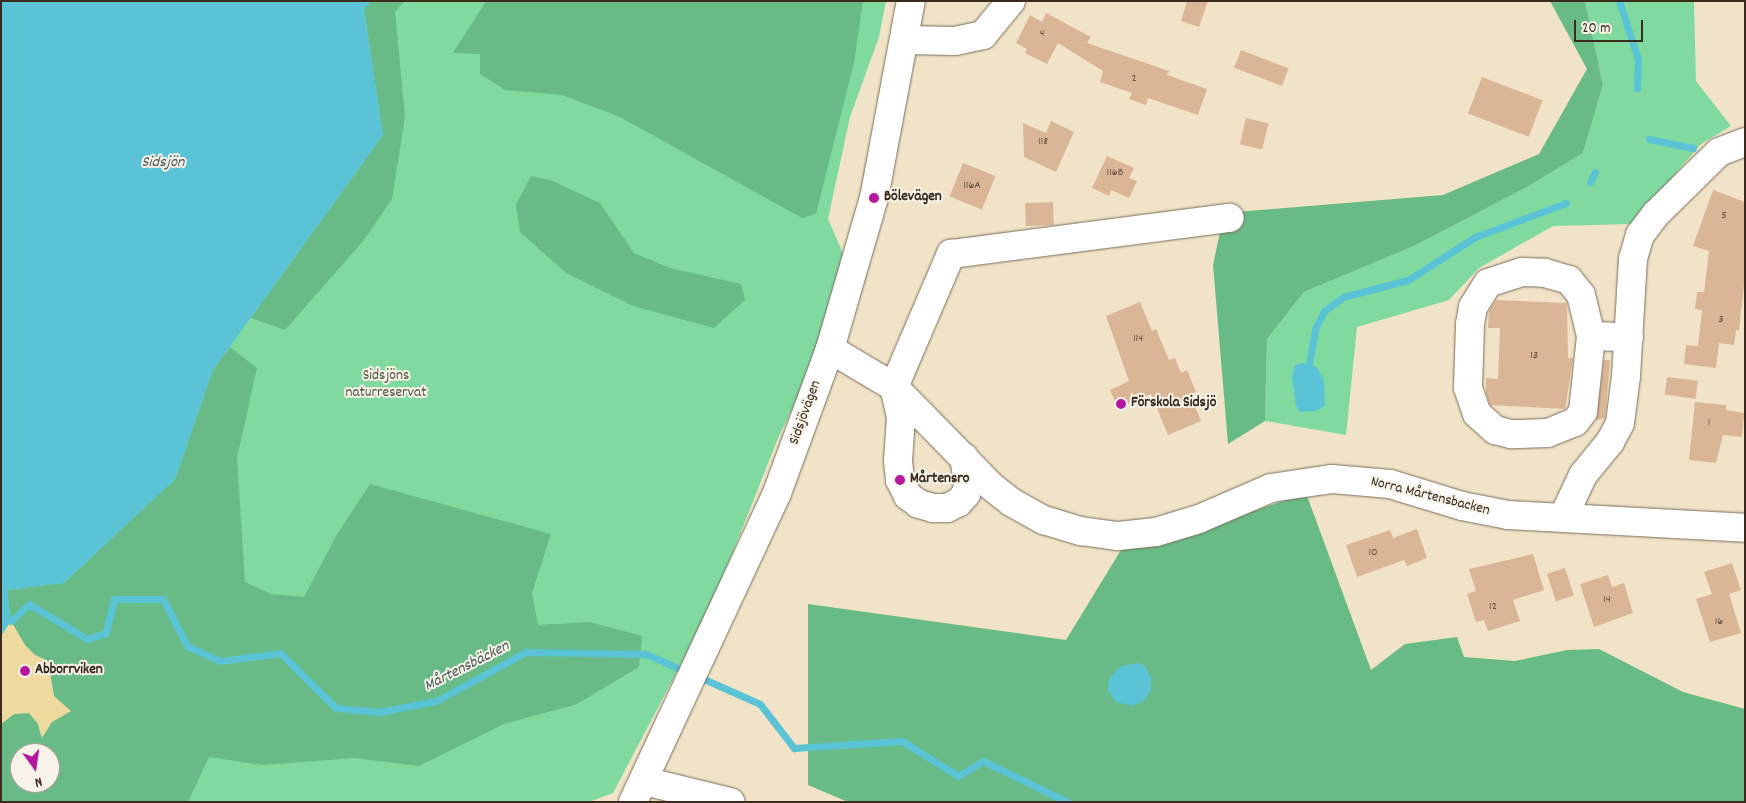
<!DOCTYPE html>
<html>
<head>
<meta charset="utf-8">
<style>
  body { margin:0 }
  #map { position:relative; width:1746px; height:803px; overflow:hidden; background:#f0e3c7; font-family:Dekko,sans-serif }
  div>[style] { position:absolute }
  .green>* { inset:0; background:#80daa0 }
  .forest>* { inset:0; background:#68ba86 }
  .sand>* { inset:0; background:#eeda9e }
  .water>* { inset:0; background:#5ac3d6 }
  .stream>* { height:7px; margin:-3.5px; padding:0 3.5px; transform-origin:3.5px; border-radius:3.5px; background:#5ac3d6 }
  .building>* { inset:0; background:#dbb696; transform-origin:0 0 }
  .roads { filter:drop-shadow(0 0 1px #7a6b59) drop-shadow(0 0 1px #7a6b59) }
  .minor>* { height:28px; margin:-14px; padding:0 14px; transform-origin:14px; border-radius:14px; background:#fff }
  .major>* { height:28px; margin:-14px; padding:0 14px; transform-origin:14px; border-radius:14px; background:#fff }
  .dots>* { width:14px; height:14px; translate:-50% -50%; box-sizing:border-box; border:2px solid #f7f3e8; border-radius:50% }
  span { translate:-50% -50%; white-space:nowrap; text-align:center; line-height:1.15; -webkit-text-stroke:4px #f7f3e8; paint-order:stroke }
  .number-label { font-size:12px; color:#634d3c }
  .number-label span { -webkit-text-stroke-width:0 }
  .poi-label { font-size:15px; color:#3b2a1e; font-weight:700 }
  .left { translate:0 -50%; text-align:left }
  .park-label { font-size:15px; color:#4c563e }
  .street-label { font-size:15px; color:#3b2a1e }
  .water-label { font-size:16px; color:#445855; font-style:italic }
  .frame { position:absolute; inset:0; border:2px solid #3b2a1e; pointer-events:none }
  .north { position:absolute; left:10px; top:743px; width:50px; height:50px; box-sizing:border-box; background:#f7f3e8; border:1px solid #aca397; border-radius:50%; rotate:166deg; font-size:14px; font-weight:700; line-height:20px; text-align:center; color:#3b2a1e }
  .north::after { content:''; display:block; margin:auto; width:18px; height:22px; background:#b5179e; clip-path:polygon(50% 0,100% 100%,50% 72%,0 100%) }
  .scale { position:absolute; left:1574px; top:20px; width:69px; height:22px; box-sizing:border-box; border:2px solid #3b2a1e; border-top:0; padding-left:6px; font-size:15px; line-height:18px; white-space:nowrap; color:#3b2a1e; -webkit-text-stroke:4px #f7f3e8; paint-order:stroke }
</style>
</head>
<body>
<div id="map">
  <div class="green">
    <div style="clip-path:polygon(evenodd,1px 1px,886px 1px,879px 37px,850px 117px,828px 219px,855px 281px,778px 438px,712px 605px,613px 793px,589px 802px,1px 802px,1px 1px,20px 753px,50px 753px,50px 783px,20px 783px,20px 753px)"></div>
    <div style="clip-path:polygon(1585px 1px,1694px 1px,1696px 81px,1731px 126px,1701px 144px,1632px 224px,1553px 226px,1479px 268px,1449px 300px,1357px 327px,1346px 435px,1265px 421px,1267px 339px,1304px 292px,1414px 246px,1527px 187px,1583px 153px,1603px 85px)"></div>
  </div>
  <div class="forest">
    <div style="clip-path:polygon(371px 1px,405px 1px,395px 12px,405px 117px,392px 199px,364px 240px,285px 330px,251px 318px,383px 135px,364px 9px)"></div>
    <div style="clip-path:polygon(486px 1px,863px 1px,854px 63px,816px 214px,802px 218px,620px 117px,562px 95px,505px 90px,480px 74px,480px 54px,453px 53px)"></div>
    <div style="clip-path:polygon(1550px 1px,1585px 1px,1603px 85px,1583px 153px,1527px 187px,1414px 246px,1304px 292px,1267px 339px,1265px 421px,1228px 444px,1213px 265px,1224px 213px,1443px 195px,1539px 154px,1587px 69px)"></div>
    <div style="clip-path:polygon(531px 176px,550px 180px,600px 203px,634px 253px,670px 268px,741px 284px,745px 300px,714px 328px,633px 306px,566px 273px,520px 232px,516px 204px)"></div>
    <div style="clip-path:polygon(evenodd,230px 347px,257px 368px,237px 458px,245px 582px,271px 594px,304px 597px,336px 536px,370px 484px,551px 534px,532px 593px,538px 625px,590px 622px,642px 636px,639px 667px,577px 704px,504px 724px,419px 766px,354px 758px,263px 765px,209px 757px,188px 802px,1px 802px,1px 724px,14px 714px,29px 713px,38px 724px,41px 737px,54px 696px,48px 661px,35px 655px,25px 645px,11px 621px,7px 590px,64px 583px,175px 479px,213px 370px,230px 347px,20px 753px,50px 753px,50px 783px,20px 783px,20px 753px)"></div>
    <div style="clip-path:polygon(1306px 493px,1371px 670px,1405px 644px,1457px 637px,1464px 657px,1515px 661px,1567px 650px,1599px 649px,1683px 692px,1745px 709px,1745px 802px,848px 802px,808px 785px,808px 604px,1066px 640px,1121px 550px,1155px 545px)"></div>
  </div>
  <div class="sand">
    <div style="clip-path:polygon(11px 621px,25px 645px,35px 655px,48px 661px,54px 696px,71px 711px,52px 722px,42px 738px,38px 724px,29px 713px,14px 714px,1px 724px,1px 636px)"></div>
  </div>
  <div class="water">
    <div style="clip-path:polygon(1px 1px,371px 1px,364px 9px,383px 135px,213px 370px,175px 479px,64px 583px,7px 590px,11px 621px,1px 636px)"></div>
    <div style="clip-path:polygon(1302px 363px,1317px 367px,1324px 381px,1325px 405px,1317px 411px,1300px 412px,1296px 406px,1292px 376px,1295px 365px)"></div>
    <div style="clip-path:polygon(1138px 663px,1144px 665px,1151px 677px,1151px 690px,1144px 701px,1132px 706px,1116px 702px,1108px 690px,1109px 678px,1121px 666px)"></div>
  </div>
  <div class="stream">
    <div style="left:1619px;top:1px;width:61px;rotate:71.9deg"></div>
    <div style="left:1638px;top:59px;width:29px;rotate:92deg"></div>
    <div style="left:1649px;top:139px;width:45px;rotate:11.6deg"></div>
    <div style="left:1590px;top:182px;width:11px;rotate:-63deg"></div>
    <div style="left:1309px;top:364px;width:36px;rotate:-80deg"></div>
    <div style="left:1315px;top:329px;width:20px;rotate:-63deg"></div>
    <div style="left:1324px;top:311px;width:24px;rotate:-36deg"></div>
    <div style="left:1343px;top:297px;width:67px;rotate:-14.7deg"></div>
    <div style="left:1408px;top:280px;width:80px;rotate:-32.7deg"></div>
    <div style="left:1475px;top:237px;width:97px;rotate:-20.5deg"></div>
    <div style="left:11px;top:621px;width:25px;rotate:-43deg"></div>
    <div style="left:29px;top:604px;width:68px;rotate:31.1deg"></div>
    <div style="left:87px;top:639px;width:20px;rotate:-18deg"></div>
    <div style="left:106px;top:633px;width:35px;rotate:-77deg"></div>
    <div style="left:114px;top:599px;width:49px"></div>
    <div style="left:163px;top:599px;width:53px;rotate:62.9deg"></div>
    <div style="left:187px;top:646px;width:36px;rotate:24deg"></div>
    <div style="left:220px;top:661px;width:61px;rotate:-7.6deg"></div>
    <div style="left:280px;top:653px;width:78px;rotate:44.5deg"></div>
    <div style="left:336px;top:708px;width:43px;rotate:5.3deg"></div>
    <div style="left:379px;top:712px;width:58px;rotate:-10.9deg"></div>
    <div style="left:436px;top:701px;width:102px;rotate:-28.6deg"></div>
    <div style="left:526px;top:652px;width:120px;rotate:1deg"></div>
    <div style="left:646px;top:654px;width:45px;rotate:23.7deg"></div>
    <div style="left:697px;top:676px;width:69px;rotate:24deg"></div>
    <div style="left:760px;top:704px;width:56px;rotate:52.3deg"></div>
    <div style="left:794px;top:748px;width:108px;rotate:-3.7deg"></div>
    <div style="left:902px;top:741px;width:66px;rotate:32deg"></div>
    <div style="left:958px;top:776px;width:29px;rotate:-31deg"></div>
    <div style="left:983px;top:761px;width:94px;rotate:25.8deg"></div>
  </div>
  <div class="building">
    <div style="clip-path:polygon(1187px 1px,1208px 1px,1199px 27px,1181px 21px)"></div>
    <div style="clip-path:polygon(1046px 13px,1091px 37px,1087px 43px,1169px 71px,1167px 75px,1207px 89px,1198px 115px,1148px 98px,1146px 105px,1129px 99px,1132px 93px,1100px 82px,1103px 71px,1058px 43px,1047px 64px,1025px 53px,1027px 49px,1016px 43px,1030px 15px,1042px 22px)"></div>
    <div style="left:1241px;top:50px;width:51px;height:19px;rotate:21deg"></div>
    <div style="left:1482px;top:77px;width:65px;height:39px;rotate:21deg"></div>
    <div style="left:1246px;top:118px;width:23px;height:27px;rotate:13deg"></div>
    <div style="clip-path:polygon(1051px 121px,1074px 132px,1056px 172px,1024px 157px,1023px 123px,1046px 133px)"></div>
    <div style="clip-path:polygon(1107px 156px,1134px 168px,1129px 178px,1137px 181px,1129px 198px,1111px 190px,1109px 196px,1092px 188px)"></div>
    <div style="left:963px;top:163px;width:35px;height:36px;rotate:22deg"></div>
    <div style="clip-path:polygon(1713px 190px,1745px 202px,1745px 276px,1739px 330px,1736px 330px,1734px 345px,1719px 343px,1716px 368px,1684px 364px,1686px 345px,1698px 346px,1702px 310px,1695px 309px,1697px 292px,1704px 292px,1709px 251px,1693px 246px)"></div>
    <div style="left:1053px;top:202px;width:23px;height:28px;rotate:88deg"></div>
    <div style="clip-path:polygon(1496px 300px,1567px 303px,1568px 358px,1573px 358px,1565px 409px,1490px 405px,1486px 392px,1486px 378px,1498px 379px,1500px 328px,1488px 328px,1489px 311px)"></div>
    <div style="clip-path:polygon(1140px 302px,1152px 331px,1156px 329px,1169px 360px,1175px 358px,1181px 373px,1187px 370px,1196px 392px,1190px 394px,1201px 421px,1168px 435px,1151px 394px,1118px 408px,1110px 390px,1129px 381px,1106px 316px)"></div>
    <div style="clip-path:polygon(1604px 360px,1610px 360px,1605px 418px,1596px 420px)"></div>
    <div style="left:1667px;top:377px;width:31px;height:18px;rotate:7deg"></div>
    <div style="clip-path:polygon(1695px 402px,1726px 405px,1726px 410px,1744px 413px,1742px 437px,1723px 435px,1716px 463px,1689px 460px)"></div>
    <div style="clip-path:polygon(1417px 529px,1427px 558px,1407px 566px,1404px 560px,1357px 577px,1346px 545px,1390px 530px,1393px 538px)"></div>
    <div style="clip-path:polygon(1533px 554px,1544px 590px,1513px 600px,1520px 621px,1488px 631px,1484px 620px,1476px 622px,1467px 594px,1476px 591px,1469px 569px)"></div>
    <div style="clip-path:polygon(1732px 563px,1741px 590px,1729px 594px,1741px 633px,1710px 642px,1696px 599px,1712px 594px,1704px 572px)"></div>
    <div style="left:1565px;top:568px;width:29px;height:19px;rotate:72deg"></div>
    <div style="clip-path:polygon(1608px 575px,1612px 587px,1624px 583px,1633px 613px,1594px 627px,1580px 584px)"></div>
  </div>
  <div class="roads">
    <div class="minor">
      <div style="left:905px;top:40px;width:50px;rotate:1.1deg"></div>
      <div style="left:955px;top:41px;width:29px;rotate:-12deg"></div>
      <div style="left:983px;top:35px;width:44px;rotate:-50.5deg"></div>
      <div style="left:1591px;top:336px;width:76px;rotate:96deg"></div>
      <div style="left:1583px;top:412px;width:13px;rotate:129deg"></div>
      <div style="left:1575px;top:422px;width:29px;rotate:158deg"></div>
      <div style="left:1548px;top:433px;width:37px;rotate:178deg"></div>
      <div style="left:1511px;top:434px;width:16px;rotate:-166deg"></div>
      <div style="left:1495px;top:430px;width:24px;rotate:-138deg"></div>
      <div style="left:1477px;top:414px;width:28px;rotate:-109deg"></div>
      <div style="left:1468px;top:388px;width:64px;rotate:-88.2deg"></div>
      <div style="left:1470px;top:324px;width:17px;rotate:-80deg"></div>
      <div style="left:1473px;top:307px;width:28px;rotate:-58deg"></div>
      <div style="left:1488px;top:283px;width:36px;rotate:-18deg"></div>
      <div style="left:1522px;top:272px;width:23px;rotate:2deg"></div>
      <div style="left:1545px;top:273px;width:25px;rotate:16deg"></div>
      <div style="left:1569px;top:280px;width:19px;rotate:51deg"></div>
      <div style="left:1581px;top:295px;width:42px;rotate:76.3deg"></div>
      <div style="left:1591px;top:336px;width:38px;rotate:2deg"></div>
      <div style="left:830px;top:349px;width:74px;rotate:30.7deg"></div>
      <div style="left:894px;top:387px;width:140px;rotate:45.6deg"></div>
      <div style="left:992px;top:487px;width:24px;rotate:38deg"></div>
      <div style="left:1011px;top:502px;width:38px;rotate:29deg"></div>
      <div style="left:1044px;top:520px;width:39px;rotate:17deg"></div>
      <div style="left:1081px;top:531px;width:37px;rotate:8deg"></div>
      <div style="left:1118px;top:536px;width:38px;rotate:-6deg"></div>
      <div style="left:1156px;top:532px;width:45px;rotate:-16.8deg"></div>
      <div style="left:1199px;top:519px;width:78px;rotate:-23.3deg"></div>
      <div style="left:1271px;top:488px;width:62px;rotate:-8.4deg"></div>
      <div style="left:1332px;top:479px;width:58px;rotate:4.9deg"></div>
      <div style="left:1390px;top:484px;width:75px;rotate:17deg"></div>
      <div style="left:1462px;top:506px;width:47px;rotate:11.1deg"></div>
      <div style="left:1508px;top:515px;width:237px;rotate:3.1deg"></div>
      <div style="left:964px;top:457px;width:25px;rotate:81deg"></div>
      <div style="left:968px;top:482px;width:12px;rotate:99deg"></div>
      <div style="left:966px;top:494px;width:11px;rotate:131deg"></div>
      <div style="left:959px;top:502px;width:13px;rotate:153deg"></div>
      <div style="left:947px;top:508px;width:14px;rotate:180deg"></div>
      <div style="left:933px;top:508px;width:15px;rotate:-164deg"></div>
      <div style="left:919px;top:504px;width:14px;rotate:-144deg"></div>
      <div style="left:908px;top:496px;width:18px;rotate:-117deg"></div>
      <div style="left:900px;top:480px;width:19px;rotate:-96deg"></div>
      <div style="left:898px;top:461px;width:44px;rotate:-86.1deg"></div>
      <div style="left:901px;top:417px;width:31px;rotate:-103deg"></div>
      <div style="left:894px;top:387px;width:145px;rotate:-66.8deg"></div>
      <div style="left:951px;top:254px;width:281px;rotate:-7.4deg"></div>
      <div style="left:1563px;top:518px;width:47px;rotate:-65.1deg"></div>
      <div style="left:1583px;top:475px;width:43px;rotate:-50.7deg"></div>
      <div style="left:1610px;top:442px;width:21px;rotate:-62deg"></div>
      <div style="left:1620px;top:423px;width:47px;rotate:-82.7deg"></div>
      <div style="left:1626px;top:376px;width:117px;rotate:-86.6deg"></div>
      <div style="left:1633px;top:259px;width:25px;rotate:-74deg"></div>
      <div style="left:1640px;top:235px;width:26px;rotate:-53deg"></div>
      <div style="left:1656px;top:214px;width:88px;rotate:-44.5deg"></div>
      <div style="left:1719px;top:152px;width:28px;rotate:-21deg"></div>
      <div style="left:644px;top:781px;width:89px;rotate:13.7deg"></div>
    </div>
    <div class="major">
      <div style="left:633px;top:802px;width:341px;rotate:-65deg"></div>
      <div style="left:777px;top:493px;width:153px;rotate:-69.8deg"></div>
      <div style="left:830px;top:349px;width:157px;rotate:-73.8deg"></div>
      <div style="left:874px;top:198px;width:200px;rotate:-79.4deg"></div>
    </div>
  </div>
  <div class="dots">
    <div style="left:874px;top:198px;background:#b5179e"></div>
    <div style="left:1121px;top:404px;background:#b5179e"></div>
    <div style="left:900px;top:480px;background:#b5179e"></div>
    <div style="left:25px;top:671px;background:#b5179e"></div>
  </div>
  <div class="number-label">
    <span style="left:1042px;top:34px">4</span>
    <span style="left:1134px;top:79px">2</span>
    <span style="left:1043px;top:142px">118</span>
    <span style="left:1115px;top:173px">116B</span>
    <span style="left:972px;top:186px">116A</span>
    <span style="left:1724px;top:216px">5</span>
    <span style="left:1721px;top:320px">3</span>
    <span style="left:1138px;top:339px">114</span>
    <span style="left:1534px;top:356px">13</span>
    <span style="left:1709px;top:423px">1</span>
    <span style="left:1373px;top:553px">10</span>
    <span style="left:1607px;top:600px">14</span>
    <span style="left:1493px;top:607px">12</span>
    <span style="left:1719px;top:622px">16</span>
  </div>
  <div class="poi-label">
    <span class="left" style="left:884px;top:198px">Bölevägen</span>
    <span class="left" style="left:1131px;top:404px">Förskola Sidsjö</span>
    <span class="left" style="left:910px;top:480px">Mårtensro</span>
    <span class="left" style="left:35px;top:671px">Abborrviken</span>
  </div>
  <div class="park-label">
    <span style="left:386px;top:385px">Sidsjöns<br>naturreservat</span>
  </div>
  <div class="street-label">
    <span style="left:806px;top:413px;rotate:-70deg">Sidsjövägen</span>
    <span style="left:1430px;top:497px;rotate:14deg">Norra Mårtensbacken</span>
  </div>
  <div class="water-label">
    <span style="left:163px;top:163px">Sidsjön</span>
    <span style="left:467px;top:667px;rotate:-27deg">Mårtensbäcken</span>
  </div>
  <div class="frame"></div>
  <div class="north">N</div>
  <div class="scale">20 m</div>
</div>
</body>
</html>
